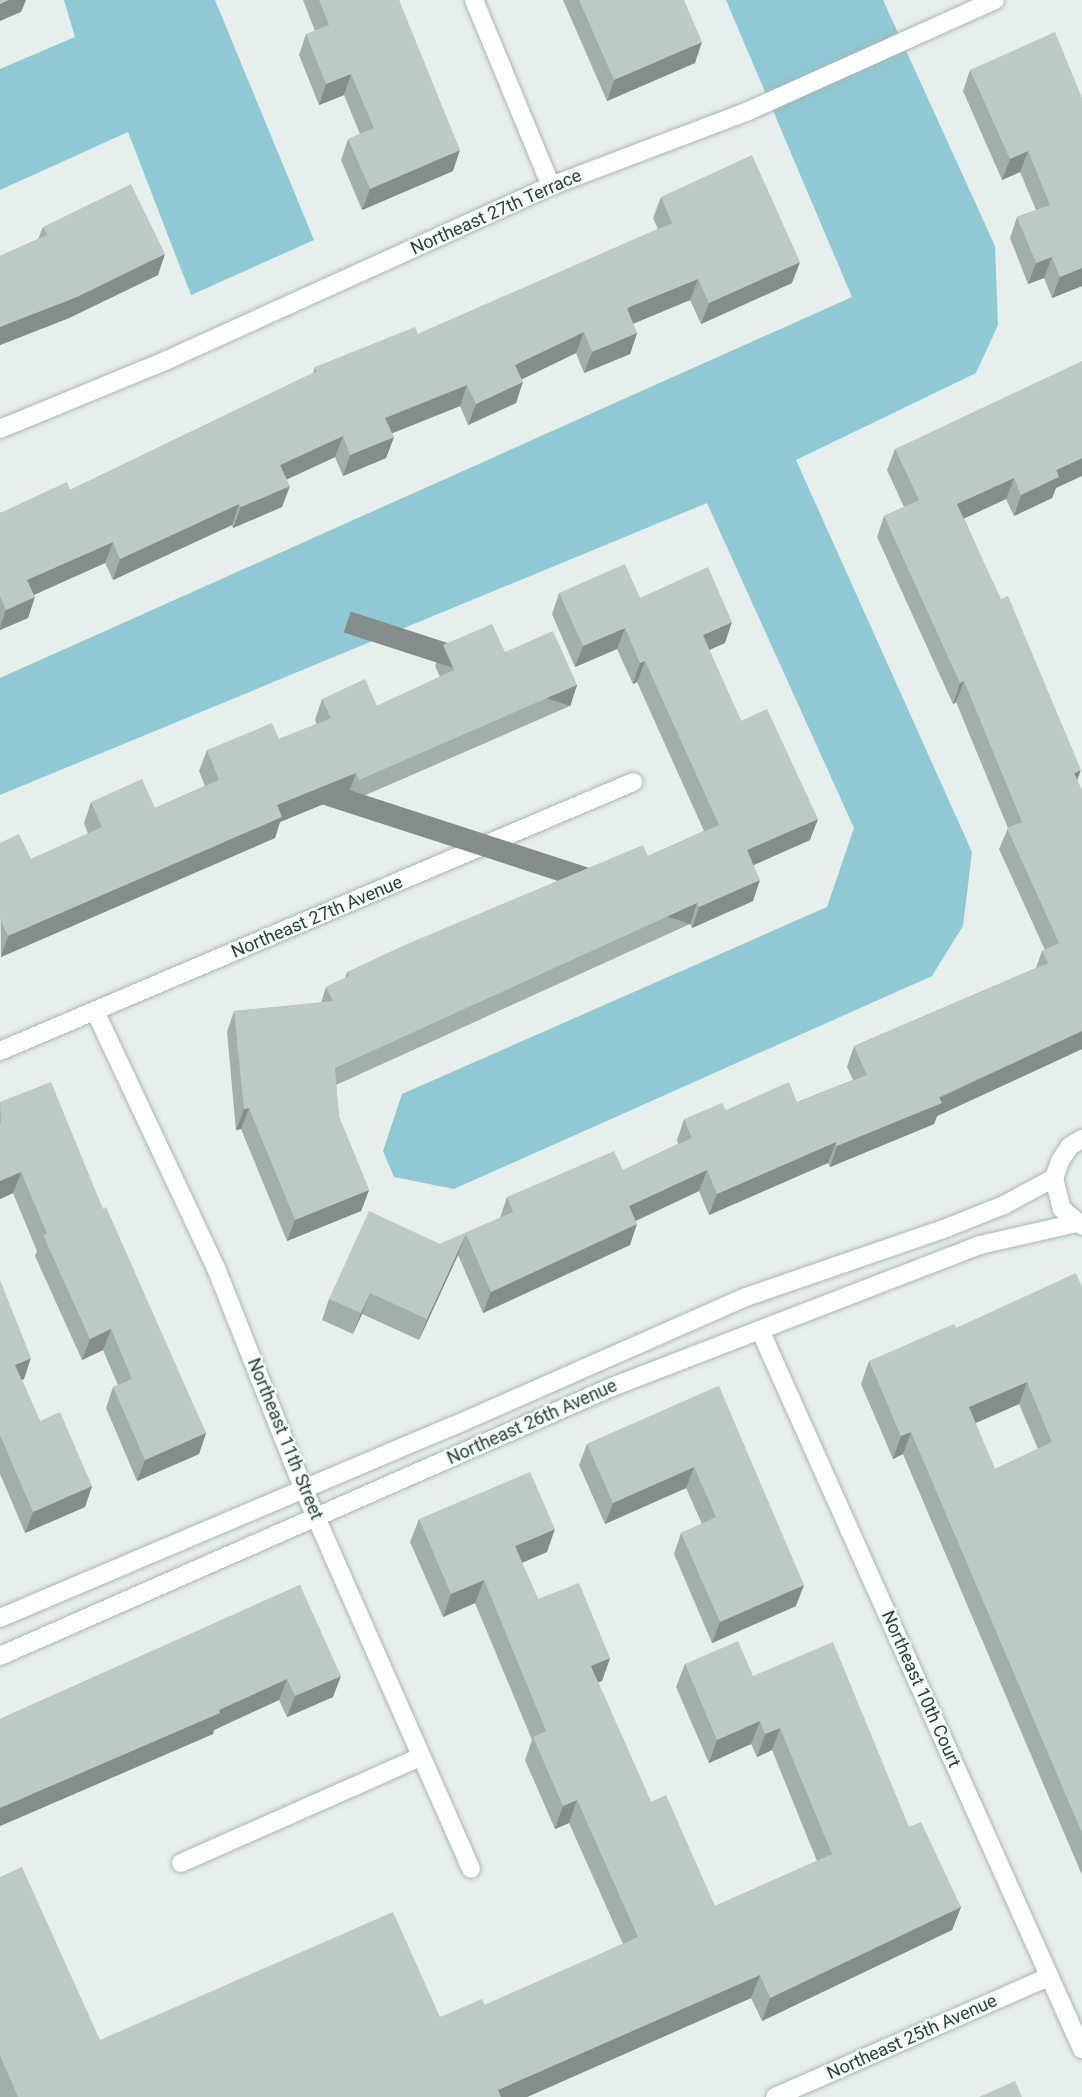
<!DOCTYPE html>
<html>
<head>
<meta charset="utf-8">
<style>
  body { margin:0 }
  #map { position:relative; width:1082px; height:2097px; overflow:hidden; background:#e6efeb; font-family:Roboto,sans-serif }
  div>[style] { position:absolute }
  .water>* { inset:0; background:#8ec9d4 }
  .roads { filter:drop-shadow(0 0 2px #a8b8b2) drop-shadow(0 0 2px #a8b8b2) }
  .service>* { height:18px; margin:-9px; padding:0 9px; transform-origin:9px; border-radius:9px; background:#fff }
  .minor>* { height:18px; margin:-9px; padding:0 9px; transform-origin:9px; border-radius:9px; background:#fff }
  .tertiary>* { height:18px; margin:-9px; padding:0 9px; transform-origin:9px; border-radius:9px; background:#fff }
  .wall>* { inset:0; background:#a1aea9 }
  .shaded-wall>* { inset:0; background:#838d89; transform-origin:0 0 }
  .building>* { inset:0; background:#bbcac4 }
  span { translate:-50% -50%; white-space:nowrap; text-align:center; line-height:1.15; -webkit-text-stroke:4.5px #f7fbf9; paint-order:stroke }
  .street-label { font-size:18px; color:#24423a }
</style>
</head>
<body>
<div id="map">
  <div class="water">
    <div style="clip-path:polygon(64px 0,215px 0,314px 240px,191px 295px,128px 132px,0 190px,0 69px,75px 37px)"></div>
    <div style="clip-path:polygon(726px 0,883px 0,995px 246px,998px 325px,976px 373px,796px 460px,972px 852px,963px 926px,932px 976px,454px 1189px,394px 1177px,383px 1151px,402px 1094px,827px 907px,854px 828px,707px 503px,0 795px,0 678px,852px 297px)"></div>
  </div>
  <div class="roads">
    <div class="service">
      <div style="left:181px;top:1863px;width:259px;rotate:-23.9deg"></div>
    </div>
    <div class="minor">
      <div style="left:474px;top:0;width:201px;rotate:67.5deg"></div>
      <div style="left:0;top:429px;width:181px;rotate:-22.4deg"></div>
      <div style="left:167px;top:360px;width:422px;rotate:-24.4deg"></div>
      <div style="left:551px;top:186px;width:209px;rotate:-20.8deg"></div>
      <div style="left:746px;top:112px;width:273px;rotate:-24.2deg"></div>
      <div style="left:95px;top:1011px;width:284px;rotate:64.8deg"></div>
      <div style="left:216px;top:1268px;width:239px;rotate:68.4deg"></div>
      <div style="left:304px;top:1490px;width:414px;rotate:66.2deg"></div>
      <div style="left:0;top:1051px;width:688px;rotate:-23.02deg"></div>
      <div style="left:760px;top:1330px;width:788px;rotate:65.88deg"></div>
      <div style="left:775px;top:2097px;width:300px;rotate:-23.7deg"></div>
    </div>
    <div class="tertiary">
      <div style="left:1082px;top:1139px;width:14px;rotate:150deg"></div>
      <div style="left:1070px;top:1146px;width:18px;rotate:124deg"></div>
      <div style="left:1060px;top:1161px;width:18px;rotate:109deg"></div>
      <div style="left:1054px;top:1178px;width:32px;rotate:76deg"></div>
      <div style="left:1062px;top:1209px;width:26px;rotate:40deg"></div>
      <div style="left:0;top:1618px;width:490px;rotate:-23deg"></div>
      <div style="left:451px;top:1427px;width:322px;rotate:-23.8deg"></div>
      <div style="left:746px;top:1297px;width:212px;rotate:-19deg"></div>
      <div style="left:946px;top:1228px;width:62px;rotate:-21.6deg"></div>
      <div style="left:1004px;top:1205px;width:57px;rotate:-28.4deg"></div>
      <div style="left:0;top:1656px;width:669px;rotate:-23.73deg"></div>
      <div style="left:612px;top:1387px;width:394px;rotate:-21.1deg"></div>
      <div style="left:980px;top:1245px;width:99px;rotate:-12.8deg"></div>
    </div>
  </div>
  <div class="wall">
    <div style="clip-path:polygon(303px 0,399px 0,453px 171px,362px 210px,341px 160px,348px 139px,360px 134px,344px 95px,319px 105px,299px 55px,306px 34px,315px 31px)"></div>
    <div style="clip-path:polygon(563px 0,684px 0,695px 63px,607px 101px)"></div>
    <div style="clip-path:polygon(970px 70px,1082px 98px,1082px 286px,1052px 298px,1044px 278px,1028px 284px,1010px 238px,1017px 217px,1036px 210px,1020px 172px,1002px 180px,963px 91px)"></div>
    <div style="clip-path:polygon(661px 197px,792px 283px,701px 324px,690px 300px,633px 324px,637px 333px,630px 354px,584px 373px,576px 353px,522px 379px,516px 403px,468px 425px,460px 406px,392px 433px,394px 437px,386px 458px,343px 476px,335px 457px,287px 479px,282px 507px,233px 528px,232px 525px,113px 580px,105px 563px,34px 595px,28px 618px,0 630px,0 513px,70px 490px,313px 373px,315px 367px,418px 334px,658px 229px,653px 218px)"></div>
    <div style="clip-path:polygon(43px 227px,158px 275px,69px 318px,0 345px,0 256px,38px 239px)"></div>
    <div style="clip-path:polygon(895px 449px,1056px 488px,1052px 498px,1014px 516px,1006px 499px,964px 518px,1077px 780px,1082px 1049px,937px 1116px,934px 1124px,830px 1167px,828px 1163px,709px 1215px,699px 1191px,636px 1221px,630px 1245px,483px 1313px,458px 1255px,419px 1340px,362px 1314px,353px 1334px,322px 1320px,329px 1299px,440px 1244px,500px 1218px,507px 1197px,623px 1170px,678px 1144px,677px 1140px,684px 1119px,726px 1110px,797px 1102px,853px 1080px,847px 1067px,854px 1046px,1036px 968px,1042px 951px,1045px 950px,999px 849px,1008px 828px,956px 702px,953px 704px,877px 537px,884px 516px,904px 507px,887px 470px)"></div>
    <div style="clip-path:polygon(559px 593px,640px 598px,725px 643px,709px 650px,741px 721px,810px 840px,754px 865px,753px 901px,692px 928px,690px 924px,336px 1085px,339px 1117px,369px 1190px,361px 1211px,287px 1241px,241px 1129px,236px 1130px,227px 1032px,234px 1011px,321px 1003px,326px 987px,345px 978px,347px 972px,648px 856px,704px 831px,637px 682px,633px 684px,617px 649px,575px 667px,552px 614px)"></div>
    <div style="clip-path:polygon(443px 645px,505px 652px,577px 685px,570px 706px,352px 801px,348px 794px,280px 822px,275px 838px,1px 957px,0 843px,31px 859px,88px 834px,84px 823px,91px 802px,155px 808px,205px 786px,199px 771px,207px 750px,279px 739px,317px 724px,315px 720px,322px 699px,377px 706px,440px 677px,435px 666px)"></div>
    <div style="clip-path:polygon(0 1102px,103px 1209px,206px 1433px,199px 1454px,137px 1481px,106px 1408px,113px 1387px,118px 1385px,103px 1350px,82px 1360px,35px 1256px,37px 1251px,13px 1193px,0 1199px)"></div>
    <div style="clip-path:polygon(0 1280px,24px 1379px,22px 1380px,40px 1421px,92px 1486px,85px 1507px,25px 1533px,0 1474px)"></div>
    <div style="clip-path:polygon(evenodd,1082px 1287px,1082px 1875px,903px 1454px,893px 1459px,861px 1384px,869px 1361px,956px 1328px,1082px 1287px,1019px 1404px,1038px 1449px,995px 1469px,975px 1423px,1019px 1404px)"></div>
    <div style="clip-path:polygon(719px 1386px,796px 1606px,712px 1643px,674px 1554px,681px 1533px,702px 1524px,686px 1488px,605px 1524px,579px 1465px,587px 1444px)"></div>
    <div style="clip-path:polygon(419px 1519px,547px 1552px,522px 1563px,538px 1599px,610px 1658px,602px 1681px,598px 1682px,651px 1802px,715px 1906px,817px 1861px,772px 1750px,757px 1757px,751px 1744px,709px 1763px,676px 1687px,685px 1664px,753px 1676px,909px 1827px,961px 1907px,952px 1930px,762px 2021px,751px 1998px,527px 2097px,0 2097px,0 1877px,100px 2040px,440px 2017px,485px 2005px,623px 1944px,569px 1823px,555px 1829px,525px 1760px,532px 1740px,475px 1603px,443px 1617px,410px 1542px)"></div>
    <div style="clip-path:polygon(300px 1585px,333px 1697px,287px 1717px,279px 1700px,214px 1730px,213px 1734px,0 1826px,0 1719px)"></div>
  </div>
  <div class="shaded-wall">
    <div style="clip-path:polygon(8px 0,26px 0,21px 12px,0 21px,0 4px)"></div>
    <div style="clip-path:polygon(702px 42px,695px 63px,607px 101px,614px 80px)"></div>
    <div style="clip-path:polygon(351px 74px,344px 95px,319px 105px,326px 84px)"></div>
    <div style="clip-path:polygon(460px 150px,453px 171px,362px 210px,370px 189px)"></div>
    <div style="clip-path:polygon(1028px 151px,1020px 172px,1002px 180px,1010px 159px)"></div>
    <div style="clip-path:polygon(165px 254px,158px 275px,69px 318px,0 345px,0 327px)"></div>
    <div style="clip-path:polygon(1052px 257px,1044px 278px,1028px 284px,1036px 263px)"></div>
    <div style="clip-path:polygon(800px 262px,792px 283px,701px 324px,709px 303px)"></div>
    <div style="clip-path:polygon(1082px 268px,1082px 286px,1052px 298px,1060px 277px)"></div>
    <div style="clip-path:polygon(698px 279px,690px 300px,620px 329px,627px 308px)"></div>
    <div style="clip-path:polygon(584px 332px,576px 353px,508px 386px,515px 365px)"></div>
    <div style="clip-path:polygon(637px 333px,630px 354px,584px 373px,592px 352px)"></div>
    <div style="clip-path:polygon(523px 382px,516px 403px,468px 425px,476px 404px)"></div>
    <div style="clip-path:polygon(467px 385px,460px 406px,378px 439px,385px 418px)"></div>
    <div style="clip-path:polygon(343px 436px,335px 457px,273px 486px,280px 465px)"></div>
    <div style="clip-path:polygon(394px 437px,386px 458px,343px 476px,350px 455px)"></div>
    <div style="clip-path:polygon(1082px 458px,1082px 476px,1056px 488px,1052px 498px,1014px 516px,1021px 495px,1056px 470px)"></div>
    <div style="clip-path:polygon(1014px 478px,1006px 499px,950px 525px,957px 504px)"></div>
    <div style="clip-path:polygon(290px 486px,282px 507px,233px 528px,241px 507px)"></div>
    <div style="clip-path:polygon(239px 504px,232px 525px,113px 580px,120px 559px)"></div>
    <div style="clip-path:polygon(113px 542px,105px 563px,20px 601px,27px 580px)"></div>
    <div style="clip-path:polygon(35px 597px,28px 618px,0 630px,0 627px,6px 610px)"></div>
    <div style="clip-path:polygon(732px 622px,725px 643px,695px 656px,703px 635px)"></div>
    <div style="clip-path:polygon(625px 628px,617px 649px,575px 667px,583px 646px)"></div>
    <div style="clip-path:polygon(645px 661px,637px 682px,633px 684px,640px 663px)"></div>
    <div style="clip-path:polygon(964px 681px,956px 702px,953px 704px,960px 683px)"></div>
    <div style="left:577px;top:685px;width:22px;height:238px;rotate:108deg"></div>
    <div style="clip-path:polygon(1081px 770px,1073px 791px,1074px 773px)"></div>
    <div style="clip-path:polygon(356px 773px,348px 794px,280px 822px,275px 838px,1px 957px,8px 936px,277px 805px)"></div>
    <div style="clip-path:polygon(818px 819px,810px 840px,740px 871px,747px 850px)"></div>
    <div style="clip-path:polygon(760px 880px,753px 901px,692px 928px,699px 907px)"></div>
    <div style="left:697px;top:903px;width:22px;height:398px;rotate:108deg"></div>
    <div style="clip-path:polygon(1082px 1031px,1082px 1049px,937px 1116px,934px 1124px,830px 1167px,837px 1146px)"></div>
    <div style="clip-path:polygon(249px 1108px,241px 1129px,236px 1130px,244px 1109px)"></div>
    <div style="clip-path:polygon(836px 1142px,828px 1163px,709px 1215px,717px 1194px)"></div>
    <div style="clip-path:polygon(707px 1170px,699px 1191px,622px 1227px,629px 1206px)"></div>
    <div style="clip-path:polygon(21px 1172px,13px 1193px,0 1199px,0 1181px)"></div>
    <div style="clip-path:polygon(369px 1190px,361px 1211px,287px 1241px,295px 1220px)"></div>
    <div style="clip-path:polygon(637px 1224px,630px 1245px,483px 1313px,491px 1292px)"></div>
    <div style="clip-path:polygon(466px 1234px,458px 1255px,419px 1340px,427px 1319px)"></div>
    <div style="clip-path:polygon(370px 1293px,362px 1314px,353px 1334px,361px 1313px)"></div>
    <div style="clip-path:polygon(111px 1329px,103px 1350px,82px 1360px,90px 1339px)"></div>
    <div style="clip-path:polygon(31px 1358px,24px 1379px,7px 1386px,15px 1365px)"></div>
    <div style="clip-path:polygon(1027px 1382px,1019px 1404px,960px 1430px,969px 1407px)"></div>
    <div style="clip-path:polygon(911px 1432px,903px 1454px,893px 1459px,901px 1436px)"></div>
    <div style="clip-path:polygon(206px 1433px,199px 1454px,137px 1481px,145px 1460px)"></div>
    <div style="clip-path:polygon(694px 1467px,686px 1488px,605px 1524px,613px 1503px)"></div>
    <div style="clip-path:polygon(92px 1486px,85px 1507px,25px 1533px,33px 1512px)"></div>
    <div style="clip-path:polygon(555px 1529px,547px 1552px,507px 1569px,515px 1546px)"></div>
    <div style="clip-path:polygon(484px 1580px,475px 1603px,443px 1617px,451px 1594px)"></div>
    <div style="clip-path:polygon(804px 1585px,796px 1606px,712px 1643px,720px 1622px)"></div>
    <div style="clip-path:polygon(610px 1658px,602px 1681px,582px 1689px,591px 1666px)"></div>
    <div style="clip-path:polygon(341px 1676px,333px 1697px,287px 1717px,295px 1696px)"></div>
    <div style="clip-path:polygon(287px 1679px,279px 1700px,214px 1730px,213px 1734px,0 1826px,0 1808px)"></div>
    <div style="clip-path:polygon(760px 1721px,751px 1744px,709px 1763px,717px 1740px)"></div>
    <div style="clip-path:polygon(780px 1728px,772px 1750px,757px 1757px,765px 1734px)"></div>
    <div style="clip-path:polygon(577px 1800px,569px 1823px,555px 1829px,563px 1806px)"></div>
    <div style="clip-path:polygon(961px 1907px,952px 1930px,762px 2021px,770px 1998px)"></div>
    <div style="clip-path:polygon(760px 1975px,751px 1998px,527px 2097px,496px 2097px,498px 2090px)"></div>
  </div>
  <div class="building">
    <div style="clip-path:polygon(0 0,8px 0,0 4px)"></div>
    <div style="clip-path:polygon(319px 0,399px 0,460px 150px,370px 189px,348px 139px,374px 128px,351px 74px,326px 84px,306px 34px,329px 25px)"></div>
    <div style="clip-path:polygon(579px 0,684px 0,702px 42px,614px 80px)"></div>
    <div style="clip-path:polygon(1055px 32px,1082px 98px,1082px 268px,1060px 277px,1052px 257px,1036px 263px,1017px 217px,1050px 205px,1028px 151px,1010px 159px,970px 70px)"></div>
    <div style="clip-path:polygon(752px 155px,800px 262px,709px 303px,698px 279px,627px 308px,637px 333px,592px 352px,584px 332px,515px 365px,523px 382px,476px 404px,467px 385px,385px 418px,394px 437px,350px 455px,343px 436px,280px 465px,290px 486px,241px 507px,239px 504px,120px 559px,113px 542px,27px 580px,35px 597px,6px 610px,0 596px,0 513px,67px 482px,70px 490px,317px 371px,315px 367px,415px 327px,418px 334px,672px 223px,661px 197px)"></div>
    <div style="clip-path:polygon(131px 184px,165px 254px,77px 297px,0 327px,0 256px,47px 235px,43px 227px)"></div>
    <div style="clip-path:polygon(1082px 361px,1082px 458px,1056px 470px,1059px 477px,1021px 495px,1014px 478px,957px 504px,1001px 599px,1008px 596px,1081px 770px,1074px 773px,1082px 790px,1082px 1031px,939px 1097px,942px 1103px,837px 1146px,836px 1142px,717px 1194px,707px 1170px,629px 1206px,637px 1224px,491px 1292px,466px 1234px,427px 1319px,370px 1293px,361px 1313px,329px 1299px,369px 1211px,440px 1244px,513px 1212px,507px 1197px,614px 1151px,623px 1170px,692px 1138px,684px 1119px,722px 1103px,726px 1110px,789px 1082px,797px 1102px,867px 1075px,854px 1046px,1048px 963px,1042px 951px,1059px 943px,1007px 828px,1022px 822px,964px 681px,960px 683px,884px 516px,919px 500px,895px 449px)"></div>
    <div style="clip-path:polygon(625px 564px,640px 598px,708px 567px,732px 622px,703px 635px,741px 721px,767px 709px,818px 819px,747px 850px,760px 880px,699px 907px,697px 903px,335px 1068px,339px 1117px,369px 1190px,295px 1220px,249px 1108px,244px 1109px,234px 1011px,333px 1001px,326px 987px,349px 976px,347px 972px,407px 944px,643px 845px,648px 856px,719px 825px,645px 661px,640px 663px,625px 628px,583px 646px,559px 593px)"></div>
    <div style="clip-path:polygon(492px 624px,505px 652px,553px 631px,577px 685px,359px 780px,356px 773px,277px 805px,282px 817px,8px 936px,0 918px,0 843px,19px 834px,31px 859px,102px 827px,91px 802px,142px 779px,155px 808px,219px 780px,207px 750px,272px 723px,279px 739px,331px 718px,322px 699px,365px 679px,377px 706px,454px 670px,443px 645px)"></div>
    <div style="clip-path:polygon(51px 1082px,103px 1209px,106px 1207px,206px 1433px,145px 1460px,113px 1387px,132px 1379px,111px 1329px,90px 1339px,43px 1235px,47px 1234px,21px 1172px,0 1181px,0 1123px,1px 1123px,0 1102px)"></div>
    <div style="clip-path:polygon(evenodd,1076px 1273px,1082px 1287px,1082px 1833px,911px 1432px,901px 1436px,869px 1361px,954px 1324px,956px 1328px,1076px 1273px,1027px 1382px,1052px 1442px,995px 1469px,969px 1407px,1027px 1382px)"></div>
    <div style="clip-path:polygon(0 1280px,31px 1358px,15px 1365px,40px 1421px,60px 1412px,92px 1486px,33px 1512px,0 1435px)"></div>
    <div style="clip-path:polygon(719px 1386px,804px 1585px,720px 1622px,681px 1533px,716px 1517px,694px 1467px,613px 1503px,587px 1444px)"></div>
    <div style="clip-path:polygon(530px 1472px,555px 1529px,515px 1546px,538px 1599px,579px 1583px,610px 1658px,591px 1666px,651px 1802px,666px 1795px,715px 1906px,832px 1854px,780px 1728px,765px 1734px,760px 1721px,717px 1740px,685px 1664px,738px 1641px,753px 1676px,833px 1642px,909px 1827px,921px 1822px,961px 1907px,770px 1998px,760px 1975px,498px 2090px,501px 2097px,18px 2097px,0 2055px,0 1877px,22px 1867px,100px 2040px,393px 1912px,440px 2017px,482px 1999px,485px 2005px,638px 1937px,577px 1800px,563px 1806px,533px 1737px,546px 1731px,484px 1580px,451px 1594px,419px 1519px)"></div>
    <div style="clip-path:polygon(300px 1585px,341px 1676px,295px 1696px,287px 1679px,219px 1710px,220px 1713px,0 1808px,0 1719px)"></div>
    <div style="clip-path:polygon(1015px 2081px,1022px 2097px,979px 2097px)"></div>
  </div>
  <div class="street-label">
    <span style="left:496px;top:212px;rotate:-24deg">Northeast 27th Terrace</span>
    <span style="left:317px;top:917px;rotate:-23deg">Northeast 27th Avenue</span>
    <span style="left:532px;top:1422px;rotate:-24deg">Northeast 26th Avenue</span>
    <span style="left:285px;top:1439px;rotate:68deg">Northeast 11th Street</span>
    <span style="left:921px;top:1689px;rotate:66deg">Northeast 10th Court</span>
    <span style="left:912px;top:2037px;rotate:-24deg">Northeast 25th Avenue</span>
  </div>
</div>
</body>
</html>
